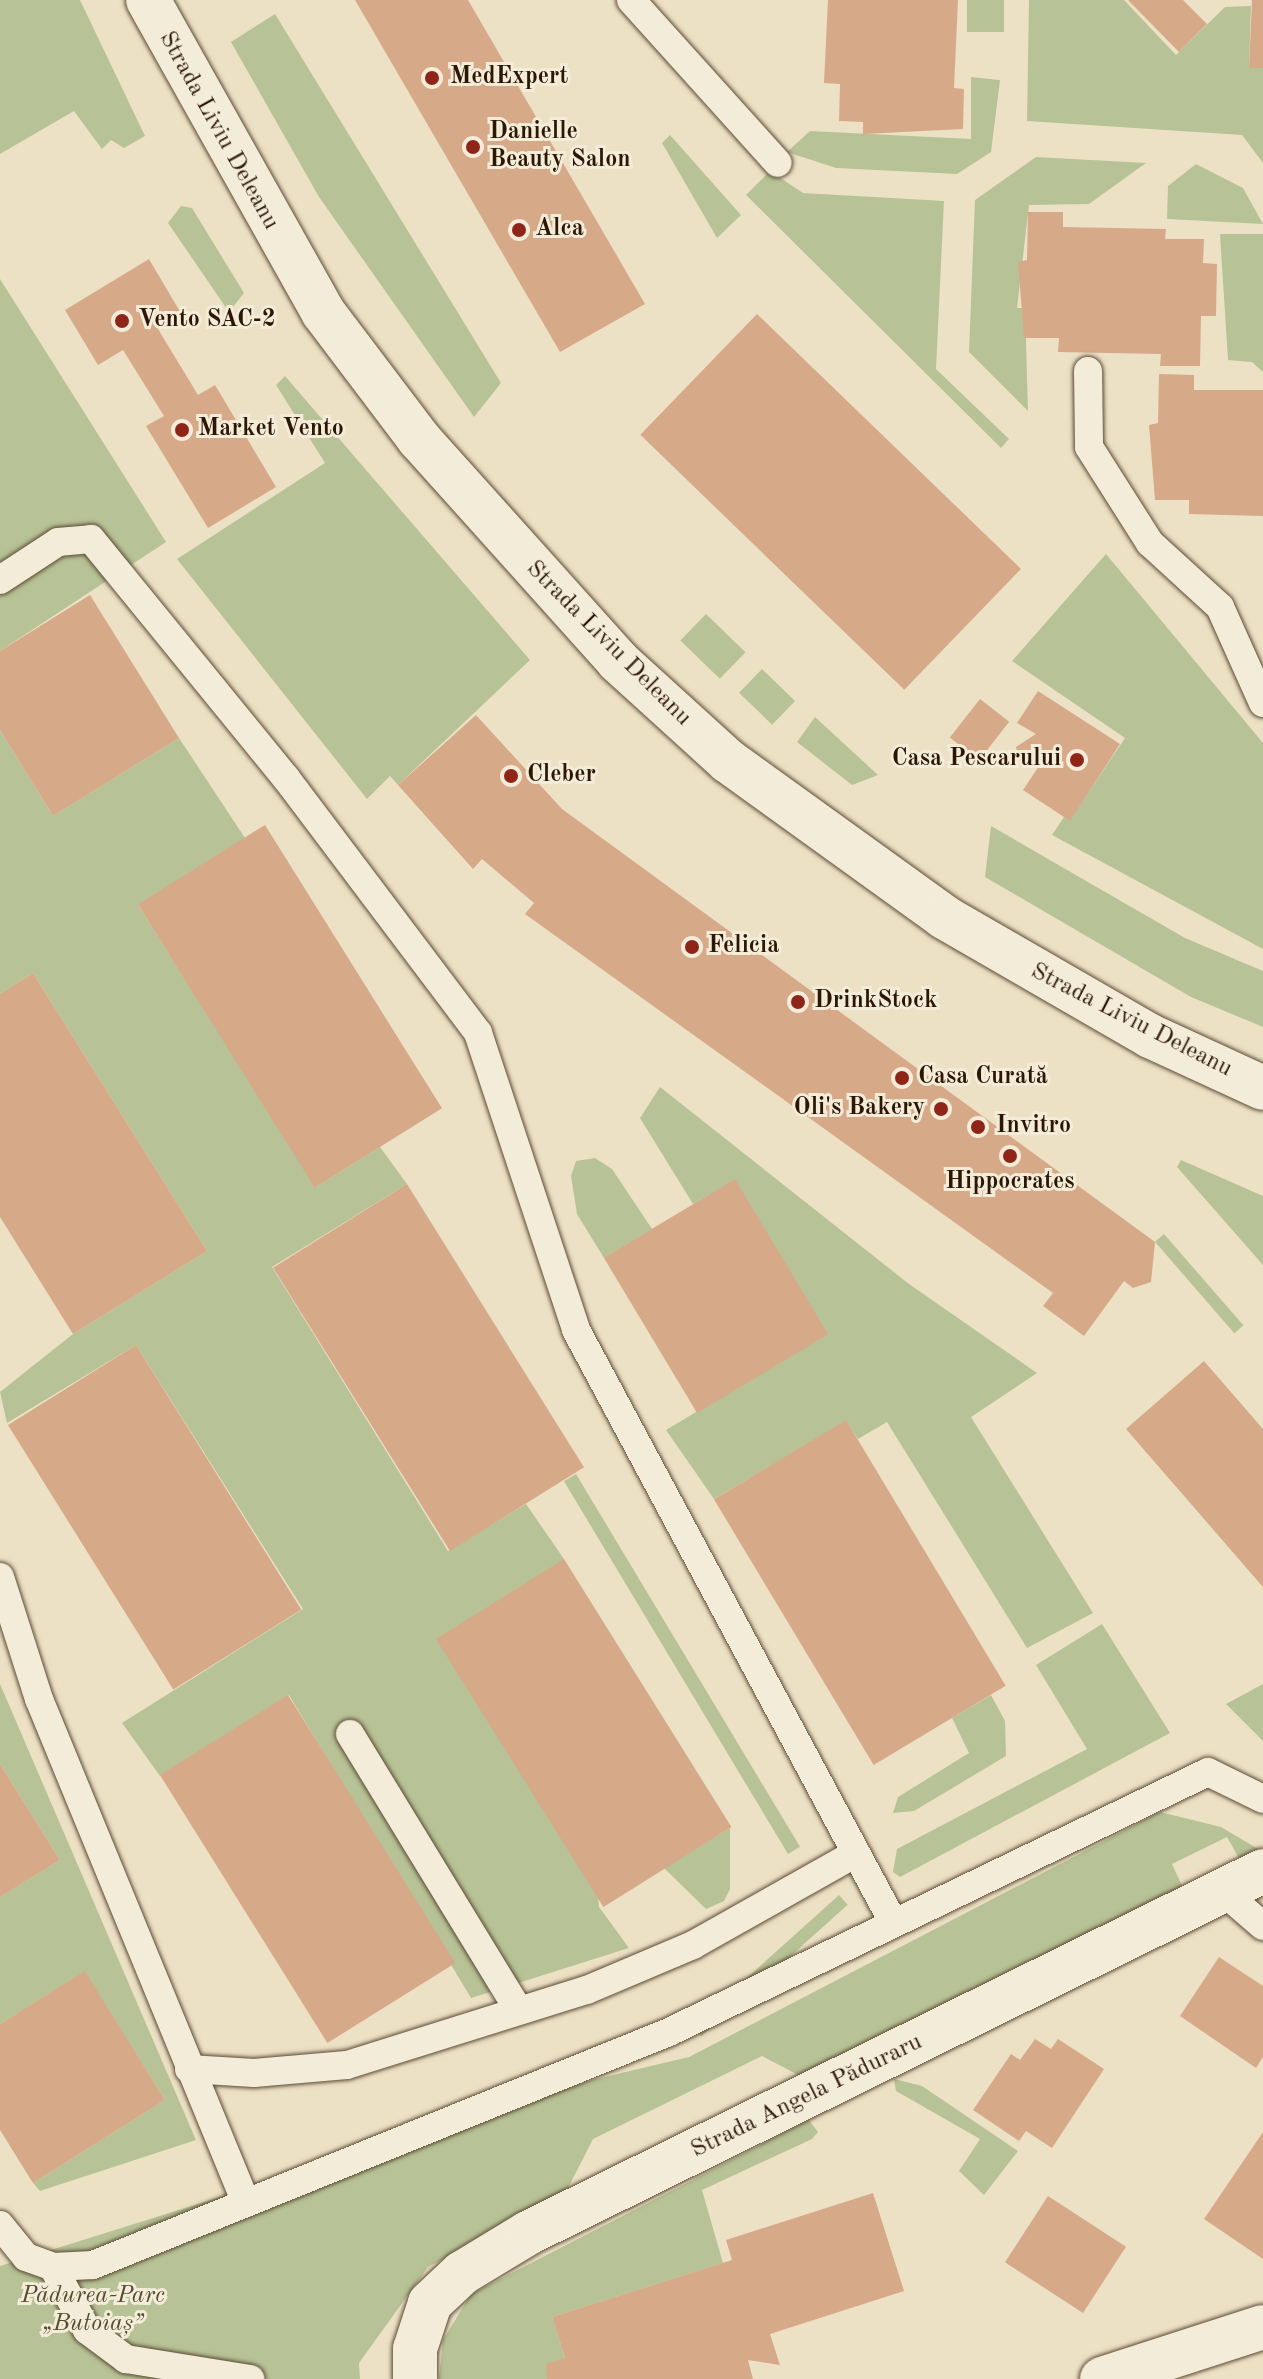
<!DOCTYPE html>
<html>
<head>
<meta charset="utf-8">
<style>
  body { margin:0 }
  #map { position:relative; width:1263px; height:2379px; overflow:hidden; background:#ede1c5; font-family:"Old Standard TT",serif }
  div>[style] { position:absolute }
  .green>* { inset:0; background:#b7c396; transform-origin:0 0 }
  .building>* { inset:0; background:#d6a989; transform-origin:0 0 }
  .roads { filter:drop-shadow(0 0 2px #5c4a34) drop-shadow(0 0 2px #5c4a34) }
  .service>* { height:28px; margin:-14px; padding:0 14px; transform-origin:14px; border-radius:14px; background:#f3ecd9 }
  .minor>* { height:44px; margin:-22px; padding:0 22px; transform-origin:22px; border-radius:22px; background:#f3ecd9 }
  .secondary>* { height:44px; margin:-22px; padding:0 22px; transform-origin:22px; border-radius:22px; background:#f3ecd9 }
  .dots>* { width:22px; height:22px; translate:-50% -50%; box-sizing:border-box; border:4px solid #f3ecd9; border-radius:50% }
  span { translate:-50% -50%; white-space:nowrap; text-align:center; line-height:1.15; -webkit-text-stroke:6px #f3ecd9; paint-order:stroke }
  .poi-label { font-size:24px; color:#2c1703; font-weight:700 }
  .left { translate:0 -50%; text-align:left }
  .right { translate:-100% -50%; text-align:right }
  .street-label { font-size:24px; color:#2c1703 }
  .park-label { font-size:24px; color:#564b2f; font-style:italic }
</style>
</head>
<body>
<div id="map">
  <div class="green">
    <div style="clip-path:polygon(0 0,80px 0,145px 136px,124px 148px,111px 140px,102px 149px,74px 111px,0 154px)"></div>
    <div style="left:967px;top:0;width:37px;height:32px"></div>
    <div style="clip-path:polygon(1029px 0,1124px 0,1176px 55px,1225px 7px,1251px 6px,1249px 67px,1263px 68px,1263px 163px,1242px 135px,1027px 121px)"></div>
    <div style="clip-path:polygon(275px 14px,501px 383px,474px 417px,319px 197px,231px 42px)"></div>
    <div style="clip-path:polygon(971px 77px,1000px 80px,991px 152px,957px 174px,836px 168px,787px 152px,810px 131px,971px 139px)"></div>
    <div style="clip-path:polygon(670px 135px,741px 215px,717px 238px,662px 143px)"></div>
    <div style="clip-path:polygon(1036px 157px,1146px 163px,1089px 204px,1029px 205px,1017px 308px,1025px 308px,1028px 411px,969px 352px,975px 200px)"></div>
    <div style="clip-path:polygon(1196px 164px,1243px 188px,1263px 224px,1167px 219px,1168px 186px)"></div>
    <div style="clip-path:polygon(770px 171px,803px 193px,944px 201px,936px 369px,1009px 439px,1001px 448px,746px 195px)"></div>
    <div style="clip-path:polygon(181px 206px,192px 208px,244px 293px,229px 312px,168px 223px)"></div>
    <div style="clip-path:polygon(1220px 234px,1263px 234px,1263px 372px,1252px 362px,1228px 360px)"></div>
    <div style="clip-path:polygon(0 279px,166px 542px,0 651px)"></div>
    <div style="clip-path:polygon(285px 376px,530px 660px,398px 785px,390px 776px,367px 799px,177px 559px,325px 463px,276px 385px)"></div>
    <div style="clip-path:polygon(1106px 554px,1263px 743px,1263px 949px,1052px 835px,1064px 817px,1070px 820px,1125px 738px,1012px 661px)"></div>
    <div style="left:706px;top:614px;width:55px;height:37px;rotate:44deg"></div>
    <div style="left:762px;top:669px;width:46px;height:33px;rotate:44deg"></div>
    <div style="clip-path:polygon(815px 717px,878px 775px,852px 785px,797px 742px)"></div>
    <div style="clip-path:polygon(0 730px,53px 816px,179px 738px,245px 838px,138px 905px,316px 1187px,380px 1147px,407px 1184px,272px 1267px,448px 1551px,526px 1504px,564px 1559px,599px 1907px,629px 1948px,471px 1998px,289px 1695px,160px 1776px,122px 1723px,303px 1609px,136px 1345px,7px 1423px,0 1392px,73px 1334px,207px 1251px,33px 973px,0 994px)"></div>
    <div style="clip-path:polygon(991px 826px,1185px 938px,1263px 971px,1263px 1027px,1191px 997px,985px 877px)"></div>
    <div style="clip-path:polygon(660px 1087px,909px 1284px,1037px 1373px,971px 1417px,1093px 1613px,1027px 1648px,887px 1422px,858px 1439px,846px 1421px,714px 1499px,666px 1430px,827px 1334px,735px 1180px,693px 1204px,640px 1118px)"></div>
    <div style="clip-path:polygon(595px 1158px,612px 1169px,652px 1229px,604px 1258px,577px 1214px,571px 1176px,576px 1161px)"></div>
    <div style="clip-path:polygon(1181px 1160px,1263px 1196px,1263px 1265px,1177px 1167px)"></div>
    <div style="left:1164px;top:1234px;width:121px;height:12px;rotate:49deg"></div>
    <div style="left:576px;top:1474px;width:435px;height:14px;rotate:59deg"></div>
    <div style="clip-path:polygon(1102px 1624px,1170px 1733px,900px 1877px,893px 1872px,897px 1849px,1087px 1749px,1036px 1665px)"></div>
    <div style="clip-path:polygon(0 1684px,196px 2140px,40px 2191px,33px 2183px,165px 2100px,85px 1972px,0 2024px,0 1897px,60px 1860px,0 1764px)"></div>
    <div style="clip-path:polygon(1263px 1684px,1263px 1741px,1226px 1704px)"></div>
    <div style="clip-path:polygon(991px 1695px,1005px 1721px,1006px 1756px,914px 1811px,893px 1813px,898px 1797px,969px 1753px,952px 1718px)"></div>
    <div style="clip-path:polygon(1160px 1812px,1221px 1827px,1260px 1850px,1240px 1860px,1227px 1837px,1172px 1864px,1183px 1888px,804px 2078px,762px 2056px,593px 2139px,564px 2196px,428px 2267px,359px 2363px,360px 2379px,0 2379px,0 2266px,596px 2079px,689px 2057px)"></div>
    <div style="clip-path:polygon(730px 1828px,730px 1889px,724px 1901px,706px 1909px,664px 1868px)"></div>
    <div style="left:839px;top:1895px;width:13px;height:197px;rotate:48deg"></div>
    <div style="clip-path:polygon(894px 2079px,922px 2086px,1018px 2151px,984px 2195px,959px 2171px,980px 2139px,896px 2091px)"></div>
    <div style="clip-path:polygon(809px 2120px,818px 2132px,812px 2139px,702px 2190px,723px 2263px,552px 2317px,565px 2358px,547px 2379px,439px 2379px,443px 2340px,471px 2294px)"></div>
  </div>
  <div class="building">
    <div style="clip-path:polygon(355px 0,468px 0,645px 304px,560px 352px)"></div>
    <div style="clip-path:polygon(828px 0,958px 0,954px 88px,964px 89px,963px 129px,863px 134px,863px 122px,839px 121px,840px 84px,824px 83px)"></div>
    <div style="clip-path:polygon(1128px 0,1183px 0,1207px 24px,1179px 52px)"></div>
    <div style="clip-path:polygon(1252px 0,1263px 0,1263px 68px,1249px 68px)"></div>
    <div style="clip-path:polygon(1028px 212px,1063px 212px,1063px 227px,1166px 229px,1165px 239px,1204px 239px,1203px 263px,1217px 264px,1216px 316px,1201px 316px,1200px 366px,1160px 366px,1161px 354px,1058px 352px,1059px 338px,1024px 338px,1018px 262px,1027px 260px)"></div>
    <div style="clip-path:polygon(149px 259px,182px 315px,158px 329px,198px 395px,215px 385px,276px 487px,208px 528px,146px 426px,164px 416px,123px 350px,98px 365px,65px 310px)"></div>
    <div style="left:757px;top:314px;width:367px;height:168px;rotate:44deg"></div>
    <div style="clip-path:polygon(1159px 374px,1194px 375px,1194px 390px,1263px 390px,1263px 516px,1189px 514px,1189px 500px,1155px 500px,1149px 425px,1158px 423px)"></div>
    <div style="clip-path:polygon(90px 595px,179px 738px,53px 816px,0 730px,0 651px)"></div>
    <div style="clip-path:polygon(1038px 691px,1120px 744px,1070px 821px,1023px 790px,1039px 766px,1020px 766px,1016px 747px,1036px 734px,1017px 723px)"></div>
    <div style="left:980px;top:699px;width:37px;height:49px;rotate:38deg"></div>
    <div style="clip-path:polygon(476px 715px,562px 809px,1155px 1242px,1151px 1282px,1133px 1288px,1124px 1281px,1084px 1336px,1043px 1306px,1053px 1293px,525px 914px,534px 903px,482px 859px,473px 869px,398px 785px)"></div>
    <div style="left:265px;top:825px;width:334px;height:150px;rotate:58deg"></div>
    <div style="clip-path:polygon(33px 973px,207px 1251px,73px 1334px,0 1217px,0 994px)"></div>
    <div style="left:735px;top:1179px;width:181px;height:153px;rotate:59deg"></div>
    <div style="left:407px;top:1184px;width:334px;height:158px;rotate:58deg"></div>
    <div style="left:136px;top:1345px;width:312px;height:151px;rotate:58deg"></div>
    <div style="clip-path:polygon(1204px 1361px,1263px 1429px,1263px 1587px,1126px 1429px)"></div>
    <div style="left:846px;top:1420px;width:310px;height:154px;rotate:59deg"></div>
    <div style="left:564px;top:1559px;width:316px;height:151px;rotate:58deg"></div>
    <div style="left:288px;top:1695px;width:316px;height:151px;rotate:58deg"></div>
    <div style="clip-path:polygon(0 1764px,60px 1860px,0 1897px)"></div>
    <div style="clip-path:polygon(1219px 1957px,1263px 1986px,1263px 2057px,1256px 2068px,1180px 2016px)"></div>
    <div style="clip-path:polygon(85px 1971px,165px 2100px,33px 2183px,0 2130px,0 2024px)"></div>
    <div style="clip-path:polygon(1035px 2039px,1051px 2049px,1058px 2039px,1104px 2069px,1052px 2148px,1026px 2131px,1019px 2141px,973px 2110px,1011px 2054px,1020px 2060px)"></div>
    <div style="clip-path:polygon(1263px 2132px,1263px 2259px,1204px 2219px)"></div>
    <div style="clip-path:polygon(873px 2193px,904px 2291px,770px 2334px,780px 2365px,748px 2360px,753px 2379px,547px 2379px,546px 2364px,565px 2358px,552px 2317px,732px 2260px,726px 2240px)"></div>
    <div style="left:1048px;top:2196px;width:93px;height:79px;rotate:33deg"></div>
  </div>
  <div class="roads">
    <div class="service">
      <div style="left:631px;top:0;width:219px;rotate:48deg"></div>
      <div style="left:1088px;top:371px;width:76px;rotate:89.2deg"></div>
      <div style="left:1089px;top:447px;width:114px;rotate:57.6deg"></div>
      <div style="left:1150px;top:543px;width:95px;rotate:42.4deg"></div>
      <div style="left:1220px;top:607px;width:105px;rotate:65.9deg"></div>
      <div style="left:0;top:580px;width:69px;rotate:-33.2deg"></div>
      <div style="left:58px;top:542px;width:33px;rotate:-5deg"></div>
      <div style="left:91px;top:539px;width:308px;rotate:50.8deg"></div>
      <div style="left:286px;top:778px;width:319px;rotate:53deg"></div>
      <div style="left:478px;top:1033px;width:313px;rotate:71.7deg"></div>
      <div style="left:576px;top:1330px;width:669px;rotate:61.83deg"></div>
      <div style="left:0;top:1577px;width:128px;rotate:72.3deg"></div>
      <div style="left:39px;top:1699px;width:545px;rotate:67.67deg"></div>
      <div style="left:350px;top:1734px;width:322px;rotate:58.6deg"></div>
      <div style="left:1225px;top:1893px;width:50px;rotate:41deg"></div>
      <div style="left:189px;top:2069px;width:65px;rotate:3.5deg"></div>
      <div style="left:254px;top:2073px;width:93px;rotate:-4.9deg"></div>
      <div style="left:347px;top:2065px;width:251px;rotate:-17.4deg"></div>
      <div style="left:587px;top:1990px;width:115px;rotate:-23deg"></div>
      <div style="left:693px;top:1945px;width:187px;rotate:-29.4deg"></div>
      <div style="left:0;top:2225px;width:41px;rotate:50.9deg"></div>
      <div style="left:26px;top:2257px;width:29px;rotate:20deg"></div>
      <div style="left:53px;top:2267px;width:40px;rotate:-2.9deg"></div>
      <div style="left:93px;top:2265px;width:621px;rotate:-22.02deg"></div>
      <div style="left:669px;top:2032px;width:598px;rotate:-25.75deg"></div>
      <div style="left:1208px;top:1772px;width:61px;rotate:26.1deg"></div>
      <div style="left:53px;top:2267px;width:72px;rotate:61.6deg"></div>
      <div style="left:87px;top:2330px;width:49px;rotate:36.6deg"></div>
      <div style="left:126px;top:2359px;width:126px;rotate:9.2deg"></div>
    </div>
    <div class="minor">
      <div style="left:415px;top:2379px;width:30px;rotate:-90deg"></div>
      <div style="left:415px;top:2349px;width:48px;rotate:-71.9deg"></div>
      <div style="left:430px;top:2303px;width:44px;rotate:-43.2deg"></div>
      <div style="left:462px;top:2273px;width:77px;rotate:-31.2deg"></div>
      <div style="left:528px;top:2233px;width:819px;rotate:-26.22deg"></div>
      <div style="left:1102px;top:2379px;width:169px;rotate:-17.9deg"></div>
    </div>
    <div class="secondary">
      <div style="left:148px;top:0;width:358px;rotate:60.7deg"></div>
      <div style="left:323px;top:312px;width:159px;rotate:52.9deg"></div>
      <div style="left:419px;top:439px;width:298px;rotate:48.1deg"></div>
      <div style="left:618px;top:661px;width:149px;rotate:42.3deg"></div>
      <div style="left:728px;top:761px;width:266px;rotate:35.8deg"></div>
      <div style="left:944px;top:917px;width:238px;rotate:30deg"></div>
      <div style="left:1150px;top:1036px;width:124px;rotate:24.7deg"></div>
    </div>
  </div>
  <div class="dots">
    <div style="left:432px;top:78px;background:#8f2418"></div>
    <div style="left:473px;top:147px;background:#8f2418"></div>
    <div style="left:519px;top:230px;background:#8f2418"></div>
    <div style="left:122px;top:321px;background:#8f2418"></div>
    <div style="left:182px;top:430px;background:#8f2418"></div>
    <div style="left:1077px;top:760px;background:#8f2418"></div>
    <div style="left:511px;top:776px;background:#8f2418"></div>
    <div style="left:692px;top:947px;background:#8f2418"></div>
    <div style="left:798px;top:1002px;background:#8f2418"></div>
    <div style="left:902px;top:1078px;background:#8f2418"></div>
    <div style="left:941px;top:1109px;background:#8f2418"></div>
    <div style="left:978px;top:1127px;background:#8f2418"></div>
    <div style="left:1010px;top:1156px;background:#8f2418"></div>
  </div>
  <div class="poi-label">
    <span class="left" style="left:450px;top:78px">MedExpert</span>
    <span class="left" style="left:489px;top:147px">Danielle<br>Beauty Salon</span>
    <span class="left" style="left:535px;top:230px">Alca</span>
    <span class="left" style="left:138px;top:321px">Vento SAC-2</span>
    <span class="left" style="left:198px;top:430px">Market Vento</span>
    <span class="right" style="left:1061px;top:760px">Casa Pescarului</span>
    <span class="left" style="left:527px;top:776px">Cleber</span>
    <span class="left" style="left:708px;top:947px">Felicia</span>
    <span class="left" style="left:814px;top:1002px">DrinkStock</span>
    <span class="left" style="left:918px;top:1078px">Casa Curată</span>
    <span class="right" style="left:925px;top:1109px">Oli's Bakery</span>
    <span class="left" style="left:996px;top:1127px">Invitro</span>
    <span style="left:1010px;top:1183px">Hippocrates</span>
  </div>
  <div class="street-label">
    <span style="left:218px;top:131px;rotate:61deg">Strada Liviu Deleanu</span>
    <span style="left:608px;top:644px;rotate:45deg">Strada Liviu Deleanu</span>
    <span style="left:1131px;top:1021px;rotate:27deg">Strada Liviu Deleanu</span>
    <span style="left:807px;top:2097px;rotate:-26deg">Strada Angela Păduraru</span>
  </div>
  <div class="park-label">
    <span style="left:93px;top:2311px">Pădurea-Parc<br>„Butoiaș”</span>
  </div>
</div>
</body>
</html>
